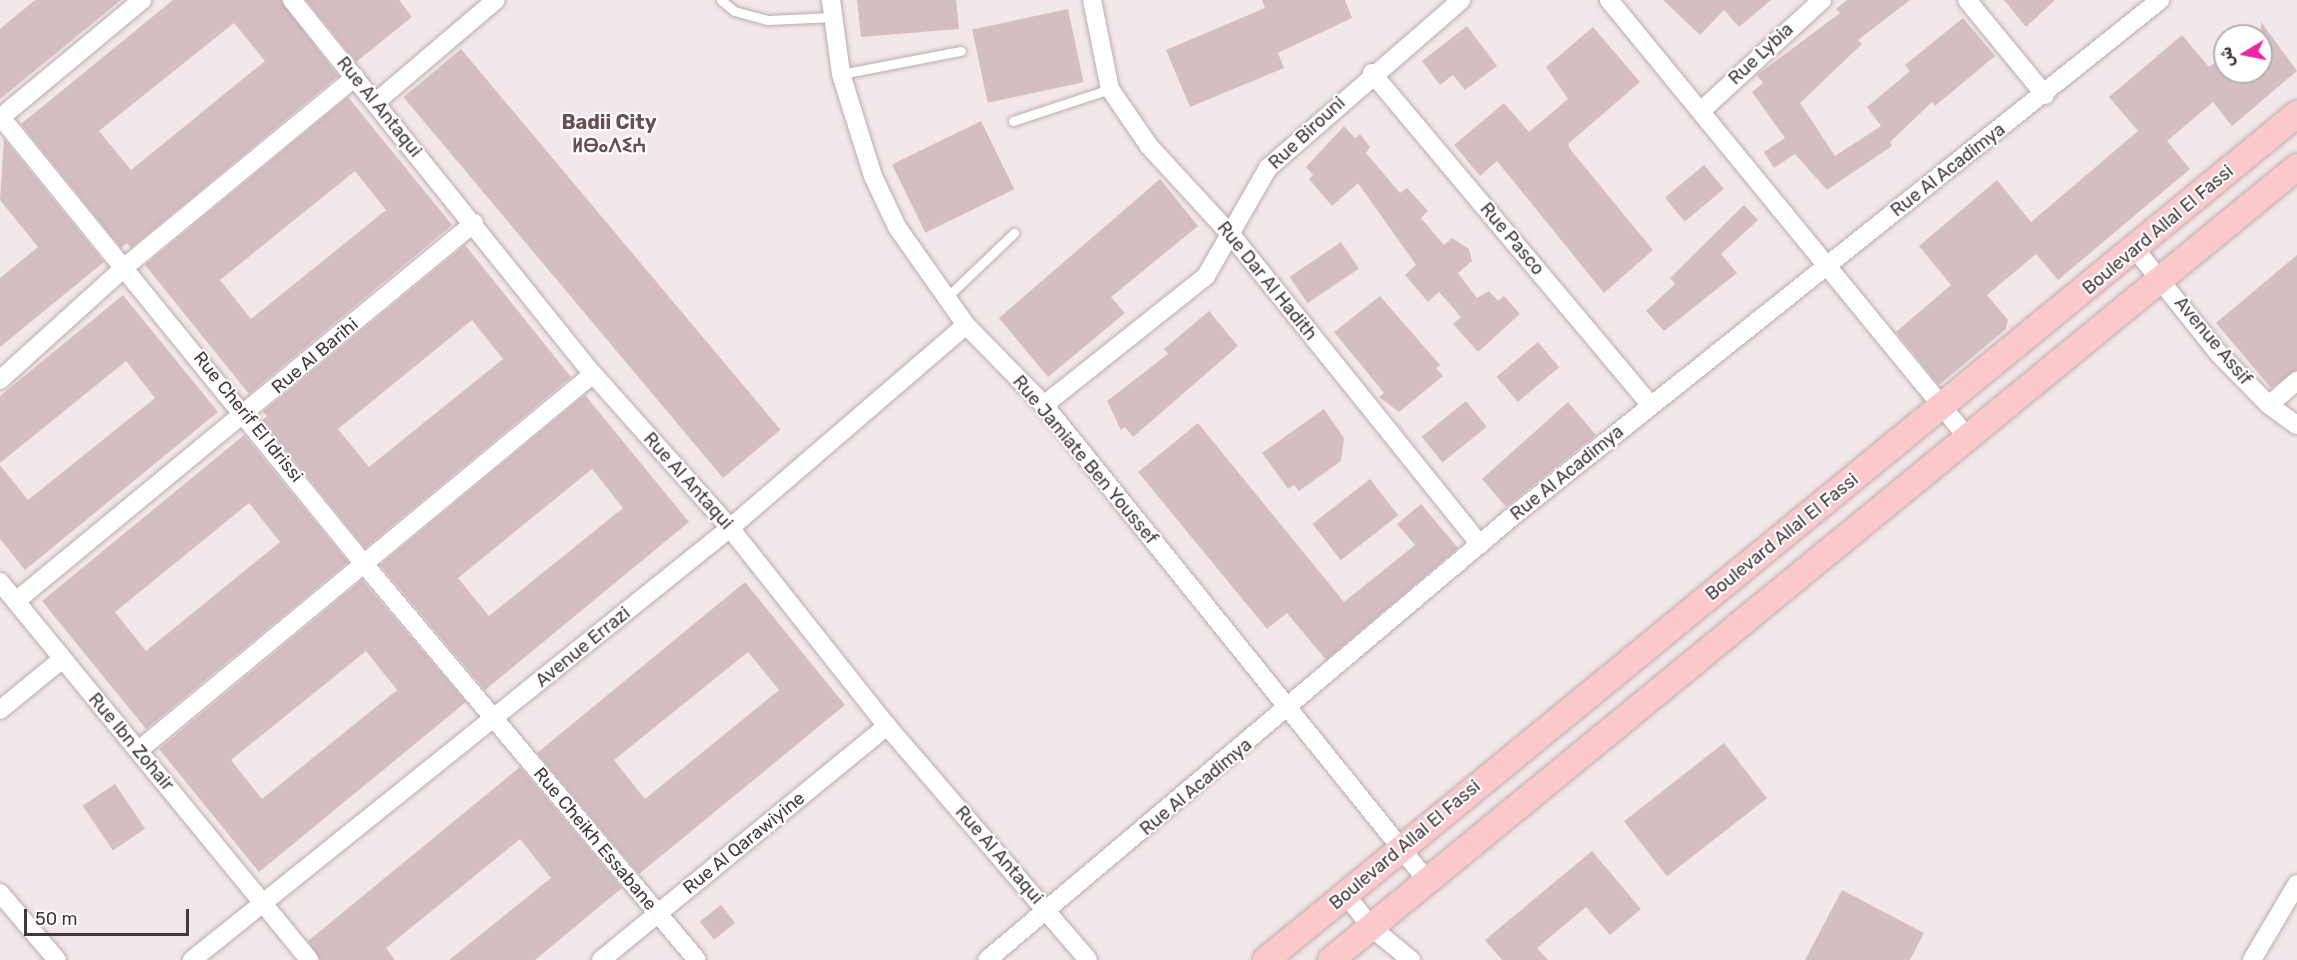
<!DOCTYPE html>
<html>
<head>
<meta charset="utf-8">
<style>
  body { margin:0 }
  #map { position:relative; width:2297px; height:960px; overflow:hidden; background:#f3e8e9; font-family:Rubik,Cairo,"Noto Sans Tifinagh",sans-serif }
  div>[style] { position:absolute }
  .building>* { inset:0; background:#d4bec2; transform-origin:0 0 }
  .roads { filter:drop-shadow(0 0 2px #beabad) drop-shadow(0 0 2px #beabad) }
  .lane>* { height:9px; margin:-4.5px; padding:0 4.5px; transform-origin:4.5px; border-radius:4.5px; background:#fff }
  .street>* { height:18px; margin:-9px; padding:0 9px; transform-origin:9px; border-radius:9px; background:#fff }
  .secondary>* { height:26px; margin:-13px; padding:0 13px; transform-origin:13px; border-radius:13px; background:#fbc9cb }
  span { translate:-50% -50%; white-space:nowrap; text-align:center; line-height:1.15; -webkit-text-stroke:4.5px #fff; paint-order:stroke }
  .street-label { font-size:18px; color:#453739 }
  .neighbourhood-label { font-size:20px; color:#684f53; font-weight:700 }
  .north { position:absolute; left:2213px; top:24px; width:60px; height:60px; box-sizing:border-box; background:#fff; border:2px solid #b5afb0; border-radius:50%; rotate:260deg; font-size:16px; font-weight:700; line-height:24px; text-align:center; color:#453739 }
  .north::after { content:''; display:block; margin:auto; width:21px; height:27px; background:#ec25a4; clip-path:polygon(50% 0,100% 100%,50% 72%,0 100%) }
  .scale { position:absolute; left:24px; top:909px; width:165px; height:27px; box-sizing:border-box; border:3px solid #453739; border-top:0; padding-left:8px; font-size:18px; line-height:21px; white-space:nowrap; color:#453739; -webkit-text-stroke:4px #fff; paint-order:stroke }
</style>
</head>
<body>
<div id="map">
  <div class="building">
    <div style="clip-path:polygon(35px 0,121px 0,0 99px,0 29px)"></div>
    <div style="clip-path:polygon(evenodd,173px 0,281px 0,338px 76px,131px 248px,127px 243px,121px 248px,21px 124px,173px 0,234px 23px,265px 61px,131px 170px,99px 131px,234px 23px)"></div>
    <div style="clip-path:polygon(306px 0,399px 0,412px 17px,356px 62px)"></div>
    <div style="clip-path:polygon(857px 0,956px 0,959px 29px,861px 37px)"></div>
    <div style="clip-path:polygon(1262px 0,1345px 0,1352px 18px,1278px 53px,1284px 68px,1190px 107px,1166px 50px,1265px 8px)"></div>
    <div style="clip-path:polygon(1663px 0,1771px 0,1739px 27px,1724px 10px,1700px 35px)"></div>
    <div style="clip-path:polygon(1847px 0,1910px 0,1858px 40px,1862px 44px,1800px 103px,1835px 156px,1881px 126px,1867px 107px,1910px 71px,1905px 65px,1963px 18px,1995px 56px,1935px 106px,1932px 102px,1890px 142px,1892px 146px,1827px 190px,1795px 154px,1774px 168px,1764px 152px,1785px 138px,1752px 92px,1763px 83px,1757px 75px,1840px 13px,1836px 9px)"></div>
    <div style="clip-path:polygon(2004px 0,2055px 0,2026px 27px)"></div>
    <div style="left:1068px;top:9px;width:75px;height:98px;rotate:78deg"></div>
    <div style="clip-path:polygon(2261px 22px,2297px 71px,2232px 126px,2213px 102px,2167px 141px,2190px 169px,2058px 280px,2036px 254px,1987px 295px,2008px 320px,2006px 329px,1939px 385px,1896px 332px,1951px 285px,1919px 246px,1997px 180px,2031px 222px,2138px 131px,2109px 97px,2182px 35px,2209px 67px,2225px 54px,2225px 72px,2261px 72px)"></div>
    <div style="clip-path:polygon(1467px 26px,1497px 66px,1465px 90px,1453px 75px,1440px 85px,1422px 61px)"></div>
    <div style="clip-path:polygon(1593px 27px,1640px 82px,1568px 144px,1570px 149px,1653px 250px,1604px 293px,1497px 161px,1480px 176px,1454px 145px,1504px 103px,1529px 132px,1568px 99px,1546px 67px)"></div>
    <div style="left:461px;top:49px;width:497px;height:75px;rotate:50deg"></div>
    <div style="clip-path:polygon(evenodd,348px 97px,452px 225px,249px 394px,145px 265px,348px 97px,355px 171px,386px 210px,251px 319px,220px 280px,355px 171px)"></div>
    <div style="left:981px;top:121px;width:76px;height:99px;rotate:64deg"></div>
    <div style="clip-path:polygon(1344px 126px,1355px 138px,1360px 134px,1370px 147px,1366px 153px,1400px 193px,1407px 188px,1428px 211px,1421px 218px,1444px 245px,1452px 238px,1469px 249px,1472px 261px,1458px 273px,1477px 298px,1489px 291px,1498px 301px,1504px 296px,1520px 314px,1478px 352px,1453px 324px,1461px 317px,1439px 292px,1428px 302px,1405px 275px,1416px 265px,1358px 183px,1332px 206px,1309px 179px,1313px 175px,1306px 167px)"></div>
    <div style="clip-path:polygon(4px 139px,104px 262px,0 347px,0 278px,38px 247px,0 200px)"></div>
    <div style="left:1704px;top:165px;width:31px;height:51px;rotate:50deg"></div>
    <div style="clip-path:polygon(1160px 179px,1198px 226px,1111px 297px,1125px 313px,1048px 377px,999px 318px)"></div>
    <div style="clip-path:polygon(1744px 205px,1758px 220px,1721px 254px,1737px 273px,1664px 331px,1646px 311px,1675px 284px,1670px 278px)"></div>
    <div style="left:1341px;top:242px;width:32px;height:62px;rotate:56deg"></div>
    <div style="clip-path:polygon(evenodd,465px 245px,571px 377px,365px 548px,262px 420px,267px 416px,263px 412px,465px 245px,472px 320px,503px 359px,369px 467px,338px 429px,472px 320px)"></div>
    <div style="clip-path:polygon(2297px 255px,2297px 370px,2271px 388px,2216px 323px)"></div>
    <div style="clip-path:polygon(123px 295px,218px 412px,25px 570px,0 539px,0 465px,28px 500px,155px 398px,126px 361px,0 463px,0 396px)"></div>
    <div style="clip-path:polygon(1380px 296px,1440px 365px,1436px 368px,1443px 376px,1399px 412px,1379px 397px,1384px 393px,1334px 332px)"></div>
    <div style="clip-path:polygon(1209px 311px,1238px 346px,1133px 437px,1125px 427px,1121px 430px,1107px 401px,1168px 354px,1164px 349px)"></div>
    <div style="left:1538px;top:342px;width:33px;height:54px;rotate:50deg"></div>
    <div style="clip-path:polygon(evenodd,585px 395px,689px 522px,485px 690px,380px 565px,585px 395px,592px 469px,623px 508px,489px 616px,458px 578px,592px 469px)"></div>
    <div style="left:1466px;top:401px;width:33px;height:57px;rotate:51deg"></div>
    <div style="clip-path:polygon(1568px 402px,1596px 435px,1506px 507px,1482px 479px)"></div>
    <div style="clip-path:polygon(1324px 409px,1344px 438px,1341px 461px,1299px 491px,1294px 485px,1288px 489px,1262px 453px)"></div>
    <div style="clip-path:polygon(1198px 423px,1344px 602px,1415px 545px,1397px 524px,1421px 504px,1458px 548px,1326px 660px,1287px 613px,1267px 629px,1138px 472px)"></div>
    <div style="clip-path:polygon(evenodd,244px 435px,348px 562px,146px 729px,42px 601px,244px 435px,249px 503px,280px 542px,146px 651px,115px 612px,249px 503px)"></div>
    <div style="left:1370px;top:479px;width:46px;height:73px;rotate:52deg"></div>
    <div style="clip-path:polygon(evenodd,362px 580px,466px 702px,259px 872px,159px 749px,362px 580px,366px 651px,397px 690px,262px 799px,231px 760px,366px 651px)"></div>
    <div style="clip-path:polygon(evenodd,745px 582px,845px 705px,639px 874px,537px 753px,745px 582px,748px 652px,779px 690px,645px 799px,614px 760px,748px 652px)"></div>
    <div style="left:1724px;top:743px;width:70px;height:127px;rotate:52deg"></div>
    <div style="clip-path:polygon(520px 767px,622px 888px,535px 960px,449px 960px,551px 878px,520px 839px,386px 948px,395px 960px,320px 960px,308px 941px)"></div>
    <div style="left:115px;top:784px;width:54px;height:39px;rotate:56deg"></div>
    <div style="clip-path:polygon(1592px 851px,1641px 909px,1610px 935px,1586px 907px,1537px 948px,1548px 960px,1502px 960px,1485px 940px)"></div>
    <div style="clip-path:polygon(1842px 890px,1924px 933px,1910px 960px,1805px 960px)"></div>
    <div style="left:721px;top:905px;width:23px;height:27px;rotate:52deg"></div>
  </div>
  <div class="roads">
    <div class="lane">
      <div style="left:721px;top:0;width:17px;rotate:40deg"></div>
      <div style="left:734px;top:11px;width:35px;rotate:15deg"></div>
      <div style="left:768px;top:20px;width:65px;rotate:-2.6deg"></div>
      <div style="left:841px;top:74px;width:122px;rotate:-10.9deg"></div>
      <div style="left:1013px;top:121px;width:102px;rotate:-18.3deg"></div>
      <div style="left:947px;top:297px;width:93px;rotate:-43.7deg"></div>
    </div>
    <div class="street">
      <div style="left:292px;top:0;width:480px;rotate:51.2deg"></div>
      <div style="left:593px;top:374px;width:206px;rotate:48.3deg"></div>
      <div style="left:730px;top:528px;width:253px;rotate:51.6deg"></div>
      <div style="left:887px;top:726px;width:308px;rotate:49.3deg"></div>
      <div style="left:831px;top:0;width:75px;rotate:82.3deg"></div>
      <div style="left:841px;top:74px;width:107px;rotate:72.6deg"></div>
      <div style="left:873px;top:176px;width:56px;rotate:64.8deg"></div>
      <div style="left:897px;top:227px;width:120px;rotate:54.9deg"></div>
      <div style="left:966px;top:325px;width:112px;rotate:45.7deg"></div>
      <div style="left:1044px;top:405px;width:607px;rotate:51.15deg"></div>
      <div style="left:1092px;top:0;width:91px;rotate:78.6deg"></div>
      <div style="left:1110px;top:89px;width:69px;rotate:55.6deg"></div>
      <div style="left:1149px;top:146px;width:122px;rotate:47.3deg"></div>
      <div style="left:1232px;top:236px;width:396px;rotate:51.2deg"></div>
      <div style="left:1609px;top:0;width:566px;rotate:50.66deg"></div>
      <div style="left:1967px;top:0;width:123px;rotate:50.6deg"></div>
      <div style="left:1372px;top:73px;width:434px;rotate:50deg"></div>
      <div style="left:376px;top:102px;width:157px;rotate:-40.4deg"></div>
      <div style="left:1702px;top:110px;width:163px;rotate:-42.5deg"></div>
      <div style="left:0;top:116px;width:577px;rotate:50.91deg"></div>
      <div style="left:364px;top:564px;width:517px;rotate:49.94deg"></div>
      <div style="left:0;top:118px;width:185px;rotate:-39.7deg"></div>
      <div style="left:2136px;top:250px;width:133px;rotate:51.4deg"></div>
      <div style="left:2219px;top:354px;width:71px;rotate:45.6deg"></div>
      <div style="left:2269px;top:405px;width:34px;rotate:36deg"></div>
      <div style="left:0;top:380px;width:170px;rotate:-42.1deg"></div>
      <div style="left:126px;top:266px;width:297px;rotate:-39.5deg"></div>
      <div style="left:1044px;top:405px;width:207px;rotate:-38.5deg"></div>
      <div style="left:1206px;top:276px;width:125px;rotate:-60.1deg"></div>
      <div style="left:1268px;top:168px;width:256px;rotate:-41deg"></div>
      <div style="left:2269px;top:405px;width:37px;rotate:-41deg"></div>
      <div style="left:0;top:582px;width:488px;rotate:50.7deg"></div>
      <div style="left:16px;top:601px;width:594px;rotate:-39.53deg"></div>
      <div style="left:0;top:710px;width:79px;rotate:-39.3deg"></div>
      <div style="left:139px;top:750px;width:589px;rotate:-39.63deg"></div>
      <div style="left:0;top:893px;width:88px;rotate:49.6deg"></div>
      <div style="left:1346px;top:895px;width:41px;rotate:52deg"></div>
      <div style="left:1371px;top:927px;width:52px;rotate:39.5deg"></div>
      <div style="left:192px;top:960px;width:690px;rotate:-38.76deg"></div>
      <div style="left:730px;top:528px;width:311px;rotate:-40.7deg"></div>
      <div style="left:601px;top:960px;width:370px;rotate:-39.3deg"></div>
      <div style="left:987px;top:960px;width:688px;rotate:-40.17deg"></div>
      <div style="left:1513px;top:516px;width:828px;rotate:-38.57deg"></div>
      <div style="left:2252px;top:960px;width:88px;rotate:-59.4deg"></div>
    </div>
    <div class="secondary">
      <div style="left:1266px;top:960px;width:1334px;rotate:-39.37deg"></div>
      <div style="left:1331px;top:960px;width:1250px;rotate:-39.38deg"></div>
    </div>
  </div>
  <div class="street-label">
    <span style="left:1761px;top:54px;rotate:-43deg">Rue Lybia</span>
    <span style="left:379px;top:107px;rotate:51deg">Rue Al Antaqui</span>
    <span style="left:1307px;top:133px;rotate:-43deg">Rue Birouni</span>
    <span style="left:1948px;top:170px;rotate:-38deg">Rue Al Acadimya</span>
    <span style="left:2158px;top:230px;rotate:-40deg">Boulevard Allal El Fassi</span>
    <span style="left:1512px;top:239px;rotate:50deg">Rue Pasco</span>
    <span style="left:1267px;top:281px;rotate:51deg">Rue Dar Al Hadith</span>
    <span style="left:2213px;top:341px;rotate:50deg">Avenue Assif</span>
    <span style="left:315px;top:356px;rotate:-40deg">Rue Al Barihi</span>
    <span style="left:248px;top:417px;rotate:51deg">Rue Cherif El Idrissi</span>
    <span style="left:1085px;top:460px;rotate:50deg">Rue Jamiate Ben Youssef</span>
    <span style="left:1567px;top:473px;rotate:-39deg">Rue Al Acadimya</span>
    <span style="left:688px;top:481px;rotate:48deg">Rue Al Antaqui</span>
    <span style="left:1782px;top:537px;rotate:-39deg">Boulevard Allal El Fassi</span>
    <span style="left:583px;top:647px;rotate:-39deg">Avenue Errazi</span>
    <span style="left:131px;top:742px;rotate:50deg">Rue Ibn Zohair</span>
    <span style="left:1196px;top:787px;rotate:-40deg">Rue Al Acadimya</span>
    <span style="left:595px;top:839px;rotate:50deg">Rue Cheikh Essabane</span>
    <span style="left:744px;top:843px;rotate:-39deg">Rue Al Qarawiyine</span>
    <span style="left:1405px;top:845px;rotate:-40deg">Boulevard Allal El Fassi</span>
    <span style="left:999px;top:855px;rotate:49deg">Rue Al Antaqui</span>
  </div>
  <div class="neighbourhood-label">
    <span style="left:609px;top:134px">Badii City<br>ⵍⴱⴰⴷⵉⵄ</span>
  </div>
  <div class="north">ش</div>
  <div class="scale">50 m</div>
</div>
</body>
</html>
